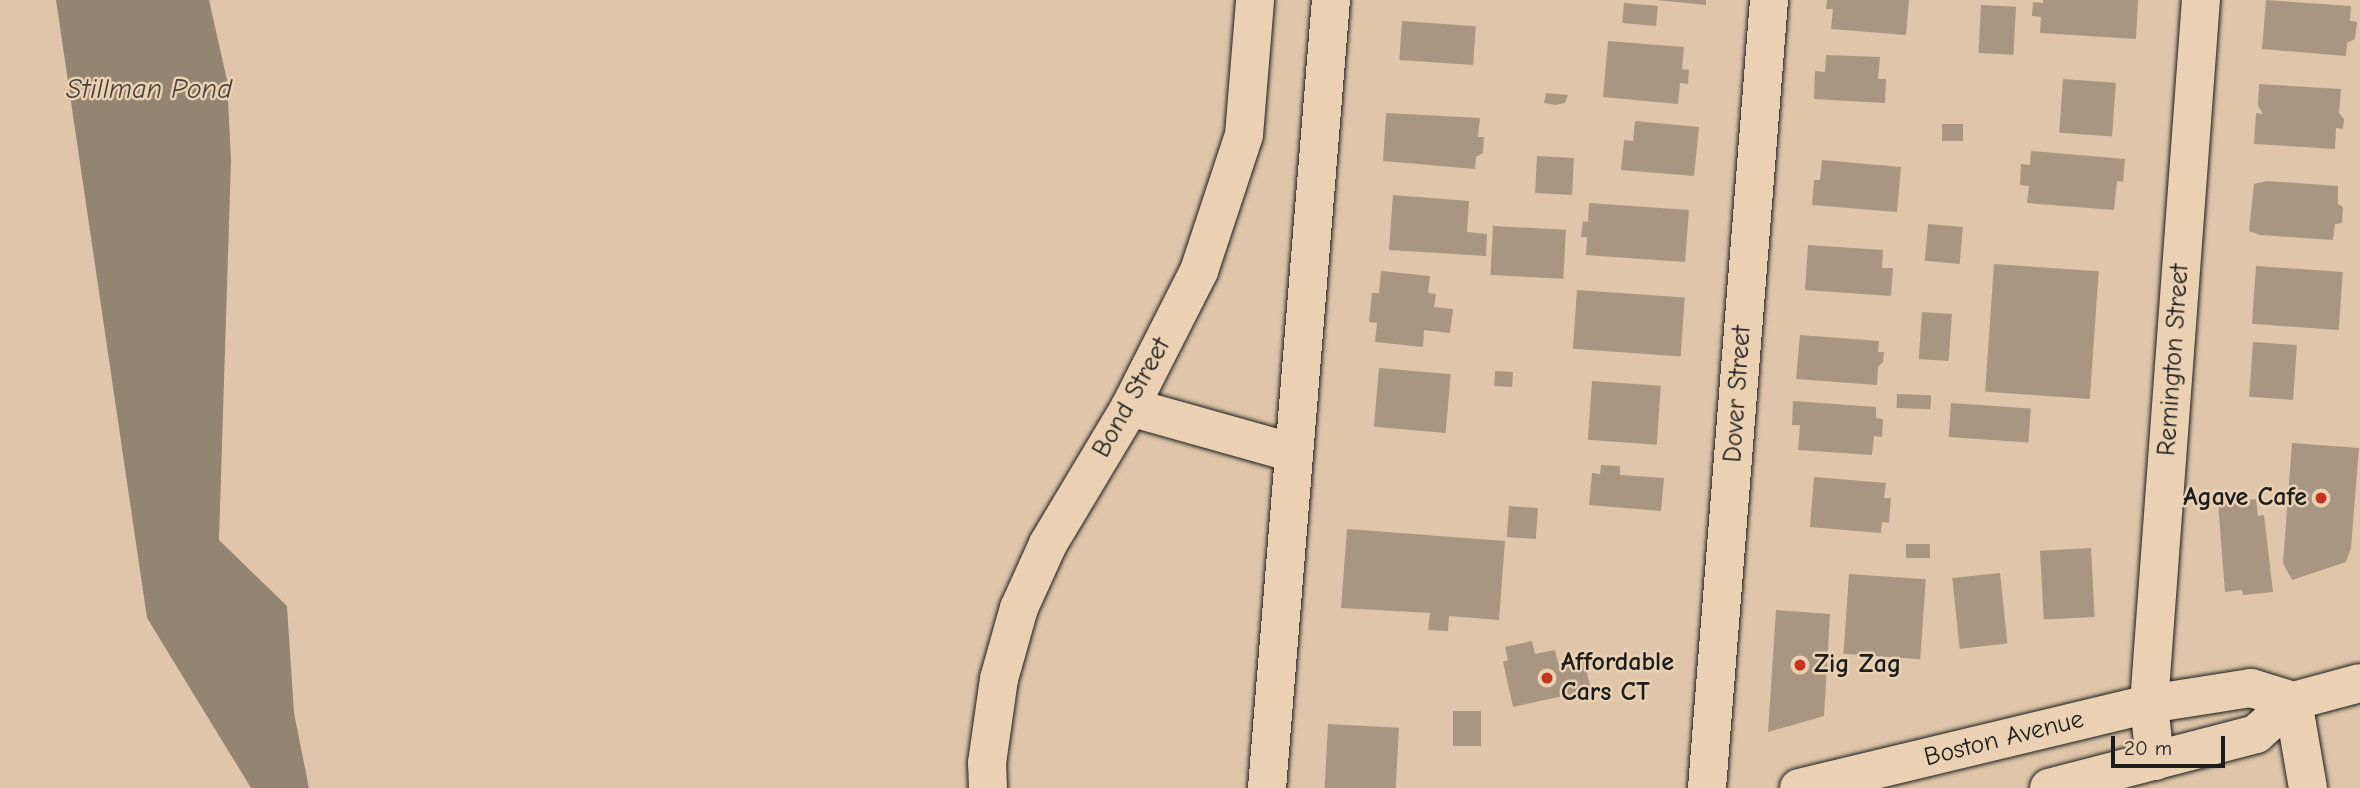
<!DOCTYPE html>
<html>
<head>
<meta charset="utf-8">
<style>
  body { margin:0 }
  #map { position:relative; width:2360px; height:788px; overflow:hidden; background:#dfc6aa; font-family:"Comic Neue",sans-serif }
  div>[style] { position:absolute }
  .water>* { inset:0; background:#948573 }
  .building>* { inset:0; background:#a99682; transform-origin:0 0 }
  .roads { filter:drop-shadow(0 0 2px #1c1c1c) drop-shadow(0 0 2px #1c1c1c) }
  .minor>* { height:38px; margin:-19px; padding:0 19px; transform-origin:19px; border-radius:19px; background:#ebd1b3 }
  .major>* { height:38px; margin:-19px; padding:0 19px; transform-origin:19px; border-radius:19px; background:#ebd1b3 }
  .dots>* { width:19px; height:19px; translate:-50% -50%; box-sizing:border-box; border:4px solid #ebd1b3; border-radius:50% }
  span { translate:-50% -50%; white-space:nowrap; text-align:center; line-height:1.15; -webkit-text-stroke:5px #ebd1b3; paint-order:stroke }
  .street-label { font-size:26px; color:#1c1c1c }
  .poi-label { font-size:26px; color:#1c1c1c; font-weight:700 }
  .right { translate:-100% -50%; text-align:right }
  .left { translate:0 -50%; text-align:left }
  .water-label { font-size:28px; color:#46413a; font-style:italic }
  .scale { position:absolute; left:2111px; top:736px; width:114px; height:32px; box-sizing:border-box; border:4px solid #1c1c1c; border-top:0; padding-left:9px; font-size:21px; line-height:24px; white-space:nowrap; color:#1c1c1c; -webkit-text-stroke:5px #ebd1b3; paint-order:stroke }
</style>
</head>
<body>
<div id="map">
  <div class="water">
    <div style="clip-path:polygon(56px 0,209px 0,227px 80px,231px 160px,219px 540px,287px 606px,294px 713px,309px 788px,251px 788px,147px 618px)"></div>
  </div>
  <div class="building">
    <div style="clip-path:polygon(1656px 0,1706px 0,1706px 5px)"></div>
    <div style="clip-path:polygon(1827px 0,1909px 0,1906px 35px,1831px 29px,1833px 9px,1826px 9px)"></div>
    <div style="clip-path:polygon(2043px 0,2138px 0,2136px 39px,2040px 33px,2041px 17px,2032px 16px,2033px 2px,2043px 3px)"></div>
    <div style="clip-path:polygon(2266px 0,2351px 6px,2350px 21px,2357px 22px,2355px 39px,2347px 43px,2346px 56px,2262px 49px)"></div>
    <div style="left:1624px;top:3px;width:34px;height:20px;rotate:5deg"></div>
    <div style="left:1981px;top:5px;width:35px;height:48px;rotate:3deg"></div>
    <div style="left:1402px;top:21px;width:74px;height:39px;rotate:4deg"></div>
    <div style="clip-path:polygon(1608px 41px,1684px 47px,1682px 69px,1689px 70px,1688px 84px,1680px 83px,1678px 104px,1603px 97px)"></div>
    <div style="clip-path:polygon(1826px 55px,1880px 57px,1878px 79px,1886px 79px,1885px 103px,1814px 99px,1815px 71px,1825px 72px)"></div>
    <div style="left:2063px;top:79px;width:53px;height:54px;rotate:4deg"></div>
    <div style="clip-path:polygon(2259px 84px,2341px 89px,2339px 113px,2344px 119px,2343px 129px,2336px 128px,2335px 149px,2254px 144px,2256px 113px,2263px 114px,2258px 106px)"></div>
    <div style="clip-path:polygon(1546px 93px,1568px 95px,1565px 103px,1555px 105px,1544px 103px)"></div>
    <div style="clip-path:polygon(1386px 113px,1480px 118px,1478px 137px,1484px 137px,1483px 153px,1476px 157px,1475px 169px,1383px 161px)"></div>
    <div style="clip-path:polygon(1635px 121px,1699px 127px,1694px 176px,1621px 170px,1624px 140px,1633px 141px)"></div>
    <div style="left:1942px;top:124px;width:21px;height:17px"></div>
    <div style="clip-path:polygon(2031px 151px,2125px 159px,2123px 182px,2117px 181px,2114px 210px,2027px 203px,2029px 186px,2020px 185px,2021px 164px,2030px 165px)"></div>
    <div style="left:1537px;top:156px;width:37px;height:37px;rotate:3deg"></div>
    <div style="clip-path:polygon(1822px 160px,1901px 167px,1897px 212px,1812px 205px,1814px 180px,1820px 180px)"></div>
    <div style="clip-path:polygon(2267px 181px,2338px 186px,2338px 204px,2343px 207px,2342px 223px,2335px 224px,2333px 240px,2260px 235px,2249px 231px,2254px 184px)"></div>
    <div style="clip-path:polygon(1393px 195px,1469px 201px,1467px 232px,1487px 234px,1486px 256px,1389px 250px)"></div>
    <div style="clip-path:polygon(1589px 203px,1689px 210px,1685px 262px,1586px 255px,1587px 237px,1581px 237px,1583px 221px,1588px 222px)"></div>
    <div style="left:1928px;top:224px;width:35px;height:37px;rotate:5deg"></div>
    <div style="left:1493px;top:226px;width:73px;height:49px;rotate:3deg"></div>
    <div style="clip-path:polygon(1808px 245px,1883px 250px,1882px 268px,1893px 268px,1891px 296px,1805px 290px)"></div>
    <div style="left:1994px;top:264px;width:105px;height:128px;rotate:4deg"></div>
    <div style="left:2256px;top:266px;width:87px;height:58px;rotate:4deg"></div>
    <div style="clip-path:polygon(1381px 271px,1430px 276px,1428px 293px,1436px 294px,1434px 307px,1453px 309px,1450px 333px,1424px 330px,1423px 347px,1375px 342px,1377px 323px,1369px 322px,1372px 293px,1379px 293px)"></div>
    <div style="left:1577px;top:290px;width:108px;height:59px;rotate:4deg"></div>
    <div style="left:1922px;top:312px;width:30px;height:47px;rotate:4deg"></div>
    <div style="clip-path:polygon(1800px 335px,1879px 341px,1878px 352px,1884px 352px,1883px 362px,1878px 367px,1877px 385px,1796px 379px)"></div>
    <div style="left:2253px;top:342px;width:44px;height:55px;rotate:4deg"></div>
    <div style="left:1379px;top:368px;width:72px;height:59px;rotate:5deg"></div>
    <div style="left:1495px;top:371px;width:18px;height:15px;rotate:3deg"></div>
    <div style="left:1592px;top:381px;width:69px;height:59px;rotate:4deg"></div>
    <div style="left:1897px;top:394px;width:34px;height:14px;rotate:2deg"></div>
    <div style="clip-path:polygon(1793px 401px,1876px 407px,1876px 418px,1883px 419px,1882px 437px,1874px 436px,1872px 455px,1798px 450px,1800px 425px,1792px 425px)"></div>
    <div style="left:1951px;top:403px;width:80px;height:34px;rotate:4deg"></div>
    <div style="clip-path:polygon(2292px 443px,2359px 448px,2351px 548px,2346px 562px,2292px 580px,2283px 563px)"></div>
    <div style="clip-path:polygon(1601px 465px,1620px 466px,1620px 475px,1664px 478px,1661px 511px,1589px 505px,1592px 473px,1600px 474px)"></div>
    <div style="clip-path:polygon(1814px 477px,1886px 483px,1884px 498px,1891px 498px,1889px 523px,1882px 522px,1881px 533px,1810px 527px)"></div>
    <div style="clip-path:polygon(2256px 499px,2258px 516px,2264px 515px,2273px 592px,2243px 595px,2242px 590px,2225px 592px,2218px 503px)"></div>
    <div style="left:1509px;top:506px;width:29px;height:31px;rotate:4deg"></div>
    <div style="clip-path:polygon(1347px 529px,1505px 541px,1499px 620px,1449px 616px,1448px 631px,1428px 630px,1430px 613px,1341px 608px)"></div>
    <div style="left:1906px;top:544px;width:24px;height:14px"></div>
    <div style="left:2091px;top:548px;width:69px;height:51px;rotate:87deg"></div>
    <div style="left:2000px;top:573px;width:71px;height:48px;rotate:84deg"></div>
    <div style="left:1849px;top:574px;width:77px;height:80px;rotate:4deg"></div>
    <div style="clip-path:polygon(1776px 610px,1830px 614px,1824px 716px,1768px 732px)"></div>
    <div style="clip-path:polygon(1532px 641px,1535px 654px,1555px 650px,1559px 666px,1584px 660px,1591px 690px,1513px 707px,1503px 662px,1508px 660px,1505px 647px)"></div>
    <div style="left:1453px;top:711px;width:28px;height:35px"></div>
    <div style="left:1328px;top:724px;width:71px;height:64px;rotate:3deg"></div>
  </div>
  <div class="roads">
    <div class="minor">
      <div style="left:1130px;top:407px;width:170px;rotate:15.7deg"></div>
      <div style="left:2155px;top:761px;width:57px;rotate:-96deg"></div>
      <div style="left:2149px;top:704px;width:706px;rotate:-85.78deg"></div>
      <div style="left:988px;top:788px;width:25px;rotate:-92deg"></div>
      <div style="left:987px;top:763px;width:85px;rotate:-81.9deg"></div>
      <div style="left:999px;top:679px;width:74px;rotate:-74.3deg"></div>
      <div style="left:1019px;top:608px;width:70px;rotate:-65.6deg"></div>
      <div style="left:1048px;top:544px;width:160px;rotate:-59.1deg"></div>
      <div style="left:1130px;top:407px;width:153px;rotate:-63.1deg"></div>
      <div style="left:1199px;top:271px;width:143px;rotate:-71.7deg"></div>
      <div style="left:1244px;top:135px;width:135px;rotate:-85.3deg"></div>
      <div style="left:1267px;top:788px;width:791px;rotate:-85.36deg"></div>
      <div style="left:1707px;top:788px;width:790px;rotate:-85.5deg"></div>
    </div>
    <div class="major">
      <div style="left:2293px;top:701px;width:88px;rotate:80.2deg"></div>
      <div style="left:1799px;top:788px;width:360px;rotate:-13.5deg"></div>
      <div style="left:2149px;top:704px;width:103px;rotate:-8.9deg"></div>
      <div style="left:2251px;top:688px;width:44px;rotate:17.2deg"></div>
      <div style="left:2049px;top:788px;width:214px;rotate:-14.6deg"></div>
      <div style="left:2256px;top:734px;width:50px;rotate:-41.7deg"></div>
      <div style="left:2293px;top:701px;width:69px;rotate:-15deg"></div>
    </div>
  </div>
  <div class="dots">
    <div style="left:2321px;top:498px;background:#c8321e"></div>
    <div style="left:1800px;top:665px;background:#c8321e"></div>
    <div style="left:1547px;top:678px;background:#c8321e"></div>
  </div>
  <div class="street-label">
    <span style="left:2174px;top:360px;rotate:-86deg">Remington Street</span>
    <span style="left:1738px;top:394px;rotate:-86deg">Dover Street</span>
    <span style="left:1132px;top:398px;rotate:-61deg">Bond Street</span>
    <span style="left:2004px;top:739px;rotate:-14deg">Boston Avenue</span>
  </div>
  <div class="poi-label">
    <span class="right" style="left:2307px;top:498px">Agave Cafe</span>
    <span class="left" style="left:1561px;top:678px">Affordable<br>Cars CT</span>
    <span class="left" style="left:1814px;top:665px">Zig Zag</span>
  </div>
  <div class="water-label">
    <span style="left:149px;top:89px">Stillman Pond</span>
  </div>
  <div class="scale">20 m</div>
</div>
</body>
</html>
